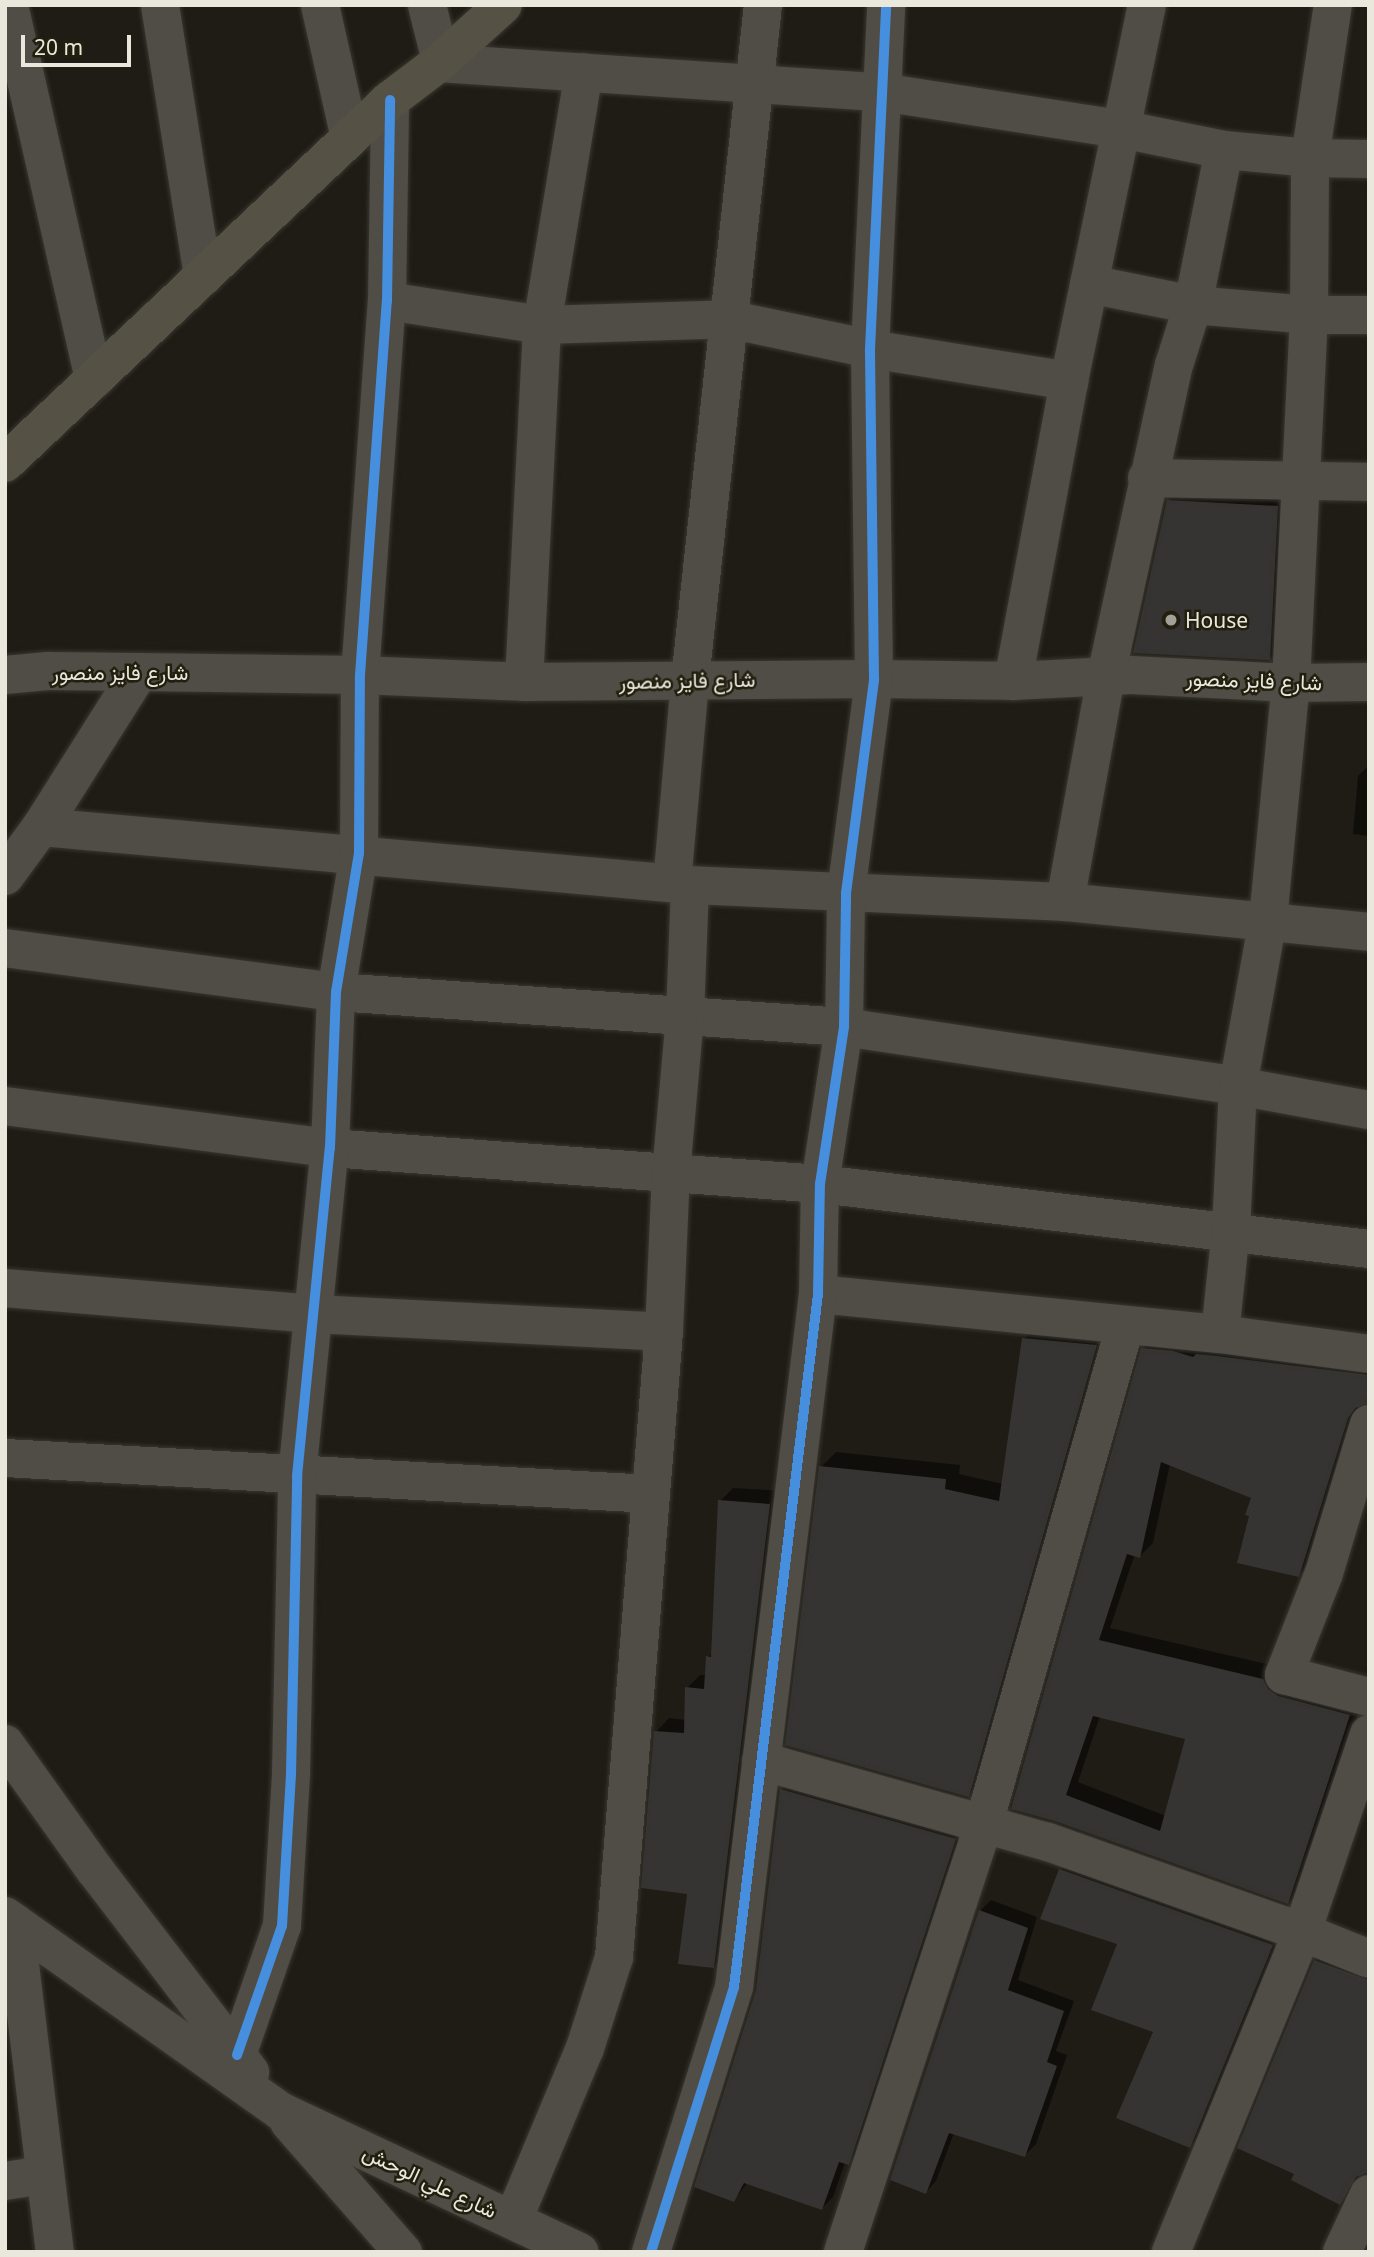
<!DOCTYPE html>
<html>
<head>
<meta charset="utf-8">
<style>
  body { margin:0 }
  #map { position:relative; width:1374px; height:2257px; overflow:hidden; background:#1e1c14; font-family:"Noto Sans",Vazirmatn,sans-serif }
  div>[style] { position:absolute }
  .shadow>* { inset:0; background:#0007 }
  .building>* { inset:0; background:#363432 }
  .roads { filter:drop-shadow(0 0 2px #393731) drop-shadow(0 0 2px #393731) }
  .minor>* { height:38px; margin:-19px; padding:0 19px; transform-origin:19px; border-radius:19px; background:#4f4d46 }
  .major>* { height:38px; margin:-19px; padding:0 19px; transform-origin:19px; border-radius:19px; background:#565145 }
  .cycleway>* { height:10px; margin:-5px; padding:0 5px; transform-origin:5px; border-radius:5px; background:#468fdf }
  .dots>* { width:19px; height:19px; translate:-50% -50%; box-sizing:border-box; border:4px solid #231f0f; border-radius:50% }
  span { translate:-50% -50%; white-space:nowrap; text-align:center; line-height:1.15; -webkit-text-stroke:5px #231f0f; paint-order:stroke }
  .poi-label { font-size:21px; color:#eae8dd }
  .left { translate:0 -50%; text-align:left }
  .street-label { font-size:21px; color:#eae8dd }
  .frame { position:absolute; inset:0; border:7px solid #eae8dd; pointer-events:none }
  .scale { position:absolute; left:21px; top:35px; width:110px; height:32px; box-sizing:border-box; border:4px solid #eae8dd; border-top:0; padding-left:9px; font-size:21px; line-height:24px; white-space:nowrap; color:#eae8dd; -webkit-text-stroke:5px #231f0f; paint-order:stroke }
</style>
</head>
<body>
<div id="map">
  <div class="shadow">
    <div style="clip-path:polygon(1182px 487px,1291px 493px,1283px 645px,1270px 658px,1168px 501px)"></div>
    <div style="clip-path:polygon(1369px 765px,1369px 836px,1353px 834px,1358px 776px)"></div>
    <div style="clip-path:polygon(1039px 1324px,1111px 1330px,983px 1780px,968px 1795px,821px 1467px,836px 1452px,960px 1465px,959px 1474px,1003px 1484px,1024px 1339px)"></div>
    <div style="clip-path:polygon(evenodd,1156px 1336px,1369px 1362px,1369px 1401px,1360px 1403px,1311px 1562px,1298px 1575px,1251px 1515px,1253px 1497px,1170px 1464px,1153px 1543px,1140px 1556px,1135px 1554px,1110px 1628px,1275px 1666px,1362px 1702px,1301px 1889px,1288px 1902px,1056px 1820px,1143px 1349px,1156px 1336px,1100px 1716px,1187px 1738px,1166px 1816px,1078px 1782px,1100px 1716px)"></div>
    <div style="clip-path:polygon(733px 1488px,783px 1491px,727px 1953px,714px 1966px,688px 1893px,656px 1732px,669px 1718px,686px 1720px,687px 1688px,700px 1675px,707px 1675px,708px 1657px,713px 1653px,720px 1501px)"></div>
    <div style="clip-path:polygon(793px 1778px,966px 1827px,860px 2152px,845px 2162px,833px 2197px,822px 2208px,748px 2182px,734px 2200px,782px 1790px)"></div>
    <div style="clip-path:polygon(1074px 1856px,1285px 1931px,1203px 2132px,1189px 2146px,1156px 2031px,1120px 1942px,1060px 1870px)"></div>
    <div style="clip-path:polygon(991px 1900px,1037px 1917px,1018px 1980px,1074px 2001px,1056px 2051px,1067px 2055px,1036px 2144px,1025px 2155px,954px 2133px,936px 2181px,926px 2192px,980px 1911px)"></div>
    <div style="clip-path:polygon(1328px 1949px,1369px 1966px,1369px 2172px,1361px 2174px,1340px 2202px,1296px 2173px,1315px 1961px)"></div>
  </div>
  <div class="building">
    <div style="clip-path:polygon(1167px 500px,1278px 506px,1270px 660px,1133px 653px)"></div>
    <div style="clip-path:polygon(1022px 1338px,1097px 1345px,969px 1797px,785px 1745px,819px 1466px,946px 1479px,945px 1489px,999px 1501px)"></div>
    <div style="clip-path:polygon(evenodd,1141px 1348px,1173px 1351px,1193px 1357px,1196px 1354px,1217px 1356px,1369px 1375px,1369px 1403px,1355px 1408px,1348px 1418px,1299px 1577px,1237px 1563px,1249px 1516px,1245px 1515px,1251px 1498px,1161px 1462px,1140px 1558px,1127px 1554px,1099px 1640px,1263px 1679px,1268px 1689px,1278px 1696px,1350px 1715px,1288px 1904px,1055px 1821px,1011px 1809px,1141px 1348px,1093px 1716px,1185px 1739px,1160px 1831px,1066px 1795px,1093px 1716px)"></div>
    <div style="clip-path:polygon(718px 1500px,770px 1504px,714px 1968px,678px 1964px,687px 1894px,641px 1888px,654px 1731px,684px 1733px,685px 1687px,704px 1689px,706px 1656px,711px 1657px)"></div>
    <div style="clip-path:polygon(780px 1789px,956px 1839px,849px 2165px,839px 2162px,822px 2210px,744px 2183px,734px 2202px,694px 2187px,756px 1990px)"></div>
    <div style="clip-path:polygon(1059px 1869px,1273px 1945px,1190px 2148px,1116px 2118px,1153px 2032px,1091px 2010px,1117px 1944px,1040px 1919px)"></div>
    <div style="clip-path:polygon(979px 1910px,1028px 1928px,1008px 1990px,1064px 2011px,1047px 2062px,1057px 2066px,1025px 2157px,949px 2133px,926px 2194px,890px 2180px)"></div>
    <div style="clip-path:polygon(1314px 1960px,1369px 1980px,1369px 2172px,1356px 2177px,1340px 2205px,1291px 2180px,1294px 2174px,1237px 2148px)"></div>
  </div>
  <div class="roads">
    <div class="minor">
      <div style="left:9px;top:5px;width:384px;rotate:77.2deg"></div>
      <div style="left:160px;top:5px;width:275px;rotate:81deg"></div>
      <div style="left:320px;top:5px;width:136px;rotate:77.3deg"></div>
      <div style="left:427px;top:5px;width:58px;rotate:76deg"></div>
      <div style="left:439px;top:63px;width:443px;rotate:3.8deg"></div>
      <div style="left:881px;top:92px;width:243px;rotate:8.8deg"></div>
      <div style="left:1121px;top:129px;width:105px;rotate:11.5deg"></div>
      <div style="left:1224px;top:150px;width:86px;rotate:5.3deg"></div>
      <div style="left:1310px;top:158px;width:59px;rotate:1deg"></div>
      <div style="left:1089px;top:284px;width:106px;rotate:11.4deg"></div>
      <div style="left:1193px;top:305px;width:116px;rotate:4.9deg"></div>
      <div style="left:1309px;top:315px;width:60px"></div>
      <div style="left:387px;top:301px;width:157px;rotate:8.8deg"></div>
      <div style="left:542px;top:325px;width:186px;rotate:-1.8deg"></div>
      <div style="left:728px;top:319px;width:145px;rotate:11.9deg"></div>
      <div style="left:870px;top:349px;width:202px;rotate:9.1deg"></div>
      <div style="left:1147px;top:478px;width:222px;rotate:1deg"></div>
      <div style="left:5px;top:675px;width:43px;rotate:-5.3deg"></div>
      <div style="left:48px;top:671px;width:91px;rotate:0.6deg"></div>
      <div style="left:139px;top:672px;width:221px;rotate:0.8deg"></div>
      <div style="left:360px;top:675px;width:164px;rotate:2.4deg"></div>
      <div style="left:524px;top:682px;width:350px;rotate:-0.5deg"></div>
      <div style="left:874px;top:679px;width:139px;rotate:0.8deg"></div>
      <div style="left:1013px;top:681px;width:118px;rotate:-2.9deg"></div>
      <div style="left:1131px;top:675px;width:160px;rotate:2.9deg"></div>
      <div style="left:1291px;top:683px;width:78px;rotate:-0.7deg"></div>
      <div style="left:1013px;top:681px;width:305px;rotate:-79.4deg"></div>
      <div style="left:1069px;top:381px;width:384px;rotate:-78.3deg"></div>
      <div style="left:524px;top:682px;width:357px;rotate:-87.1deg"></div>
      <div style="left:542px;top:325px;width:256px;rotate:-80.6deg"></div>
      <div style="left:41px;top:827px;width:652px;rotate:5.11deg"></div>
      <div style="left:690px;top:885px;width:375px;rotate:2.6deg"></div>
      <div style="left:1065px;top:902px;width:305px;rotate:5.6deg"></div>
      <div style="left:5px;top:876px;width:61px;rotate:-53.7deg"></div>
      <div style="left:41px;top:827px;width:183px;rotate:-57.7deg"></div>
      <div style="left:672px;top:883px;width:204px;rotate:-84.9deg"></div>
      <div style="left:690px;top:680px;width:679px;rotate:-83.83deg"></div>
      <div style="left:1065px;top:902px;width:230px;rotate:-79.7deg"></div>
      <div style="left:1106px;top:676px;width:318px;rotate:-77.7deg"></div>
      <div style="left:1174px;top:365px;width:63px;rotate:-72.4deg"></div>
      <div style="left:1193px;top:305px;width:158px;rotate:-78.7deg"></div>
      <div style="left:5px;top:948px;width:334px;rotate:7.6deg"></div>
      <div style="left:336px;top:992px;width:509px;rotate:3.94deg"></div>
      <div style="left:844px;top:1027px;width:398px;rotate:8.5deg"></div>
      <div style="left:1238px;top:1086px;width:133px;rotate:10.4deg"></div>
      <div style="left:5px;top:1106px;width:328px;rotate:7.4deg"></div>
      <div style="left:330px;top:1148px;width:491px;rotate:4.2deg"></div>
      <div style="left:820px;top:1184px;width:553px;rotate:6.75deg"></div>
      <div style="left:5px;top:1288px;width:309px;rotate:4.8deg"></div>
      <div style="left:313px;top:1314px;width:351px;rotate:2.9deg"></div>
      <div style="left:818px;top:1294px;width:404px;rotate:5.7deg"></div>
      <div style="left:1220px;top:1334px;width:150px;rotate:7.6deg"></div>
      <div style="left:1220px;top:1334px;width:105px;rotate:-84deg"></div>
      <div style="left:1231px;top:1230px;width:144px;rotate:-87.2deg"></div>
      <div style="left:1238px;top:1086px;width:169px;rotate:-79.8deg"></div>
      <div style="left:1268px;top:920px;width:238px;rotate:-84.5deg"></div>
      <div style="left:1291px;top:683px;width:368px;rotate:-87.2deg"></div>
      <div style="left:1309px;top:315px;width:157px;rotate:-89.6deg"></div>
      <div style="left:1310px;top:158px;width:155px;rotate:-81.5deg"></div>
      <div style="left:1369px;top:1424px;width:156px;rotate:106.8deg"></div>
      <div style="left:1324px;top:1573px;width:110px;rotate:111.4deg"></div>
      <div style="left:1284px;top:1675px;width:88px;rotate:14.5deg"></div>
      <div style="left:5px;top:1458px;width:647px;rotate:3.19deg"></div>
      <div style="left:5px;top:1744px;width:155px;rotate:54.5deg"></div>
      <div style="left:95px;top:1870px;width:255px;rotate:52.5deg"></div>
      <div style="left:761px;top:1761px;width:298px;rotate:15.8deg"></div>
      <div style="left:1048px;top:1842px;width:269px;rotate:19.5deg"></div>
      <div style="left:1302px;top:1932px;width:72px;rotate:21.9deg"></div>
      <div style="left:5px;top:1916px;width:337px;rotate:35.3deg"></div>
      <div style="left:280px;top:2111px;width:331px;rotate:25.2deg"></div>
      <div style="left:15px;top:1923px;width:331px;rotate:83.1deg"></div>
      <div style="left:237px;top:2055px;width:137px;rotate:-70.8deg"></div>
      <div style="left:282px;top:1926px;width:152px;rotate:-86.6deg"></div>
      <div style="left:291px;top:1774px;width:298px;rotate:-88.8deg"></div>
      <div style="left:297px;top:1476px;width:330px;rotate:-84.3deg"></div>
      <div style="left:330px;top:1148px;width:156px;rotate:-87.8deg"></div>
      <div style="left:336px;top:992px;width:141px;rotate:-80.6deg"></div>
      <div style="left:359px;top:853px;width:178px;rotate:-89.7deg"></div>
      <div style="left:360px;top:675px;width:375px;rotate:-85.9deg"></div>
      <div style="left:387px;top:301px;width:201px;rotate:-89.1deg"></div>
      <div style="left:289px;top:2122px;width:173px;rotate:48.8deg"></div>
      <div style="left:5px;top:2181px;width:39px;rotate:-9deg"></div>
      <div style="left:513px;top:2220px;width:186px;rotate:-67.3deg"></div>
      <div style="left:585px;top:2048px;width:96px;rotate:-72.3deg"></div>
      <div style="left:614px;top:1957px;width:627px;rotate:-85.43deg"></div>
      <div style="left:664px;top:1332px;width:159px;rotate:-87.5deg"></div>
      <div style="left:671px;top:1173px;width:158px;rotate:-84.9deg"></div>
      <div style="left:685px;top:1016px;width:131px;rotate:-87.8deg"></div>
      <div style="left:651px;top:2252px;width:278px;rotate:-72.6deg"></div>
      <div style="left:734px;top:1987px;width:698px;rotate:-83.09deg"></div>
      <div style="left:818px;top:1294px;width:110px;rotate:-89deg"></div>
      <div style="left:820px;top:1184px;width:159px;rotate:-81.3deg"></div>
      <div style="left:844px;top:1027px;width:134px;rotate:-89.1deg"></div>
      <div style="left:846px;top:893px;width:216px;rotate:-82.5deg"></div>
      <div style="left:874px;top:679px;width:330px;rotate:-90.7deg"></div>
      <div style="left:870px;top:349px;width:344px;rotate:-87.3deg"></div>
      <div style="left:843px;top:2252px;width:452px;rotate:-71.8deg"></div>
      <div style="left:984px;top:1823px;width:517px;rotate:-74.16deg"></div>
      <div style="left:1171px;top:2252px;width:346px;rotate:-67.7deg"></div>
      <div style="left:1302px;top:1932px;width:209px;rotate:-71.3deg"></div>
      <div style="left:1342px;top:2252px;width:64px;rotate:-65deg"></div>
    </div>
    <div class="major">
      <div style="left:5px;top:463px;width:529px;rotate:-43.32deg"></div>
      <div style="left:390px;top:100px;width:61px;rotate:-37.1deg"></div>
      <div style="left:439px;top:63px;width:86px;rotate:-42.2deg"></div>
    </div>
  </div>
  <div class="cycleway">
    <div style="left:237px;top:2055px;width:137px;rotate:-70.8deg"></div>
    <div style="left:282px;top:1926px;width:152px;rotate:-86.6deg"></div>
    <div style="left:291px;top:1774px;width:298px;rotate:-88.8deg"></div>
    <div style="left:297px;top:1476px;width:330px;rotate:-84.3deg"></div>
    <div style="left:330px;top:1148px;width:156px;rotate:-87.8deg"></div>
    <div style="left:336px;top:992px;width:141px;rotate:-80.6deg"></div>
    <div style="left:359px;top:853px;width:178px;rotate:-89.7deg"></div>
    <div style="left:360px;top:675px;width:375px;rotate:-85.9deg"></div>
    <div style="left:387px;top:301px;width:201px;rotate:-89.1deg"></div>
    <div style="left:651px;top:2252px;width:278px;rotate:-72.6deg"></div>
    <div style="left:734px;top:1987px;width:698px;rotate:-83.09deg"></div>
    <div style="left:818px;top:1294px;width:110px;rotate:-89deg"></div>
    <div style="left:820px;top:1184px;width:159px;rotate:-81.3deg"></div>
    <div style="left:844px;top:1027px;width:134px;rotate:-89.1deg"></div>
    <div style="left:846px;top:893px;width:216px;rotate:-82.5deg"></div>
    <div style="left:874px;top:679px;width:330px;rotate:-90.7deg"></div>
    <div style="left:870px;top:349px;width:344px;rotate:-87.3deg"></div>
  </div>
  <div class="dots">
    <div style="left:1171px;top:620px;background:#a3a197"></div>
  </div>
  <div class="poi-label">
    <span class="left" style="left:1185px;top:620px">House</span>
  </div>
  <div class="street-label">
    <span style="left:120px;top:672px">شارع فايز منصور</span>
    <span style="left:687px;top:680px;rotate:-1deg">شارع فايز منصور</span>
    <span style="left:1254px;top:680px;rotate:2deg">شارع فايز منصور</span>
    <span style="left:430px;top:2181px;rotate:25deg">شارع علي الوحش</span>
  </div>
  <div class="frame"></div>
  <div class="scale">20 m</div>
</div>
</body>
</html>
